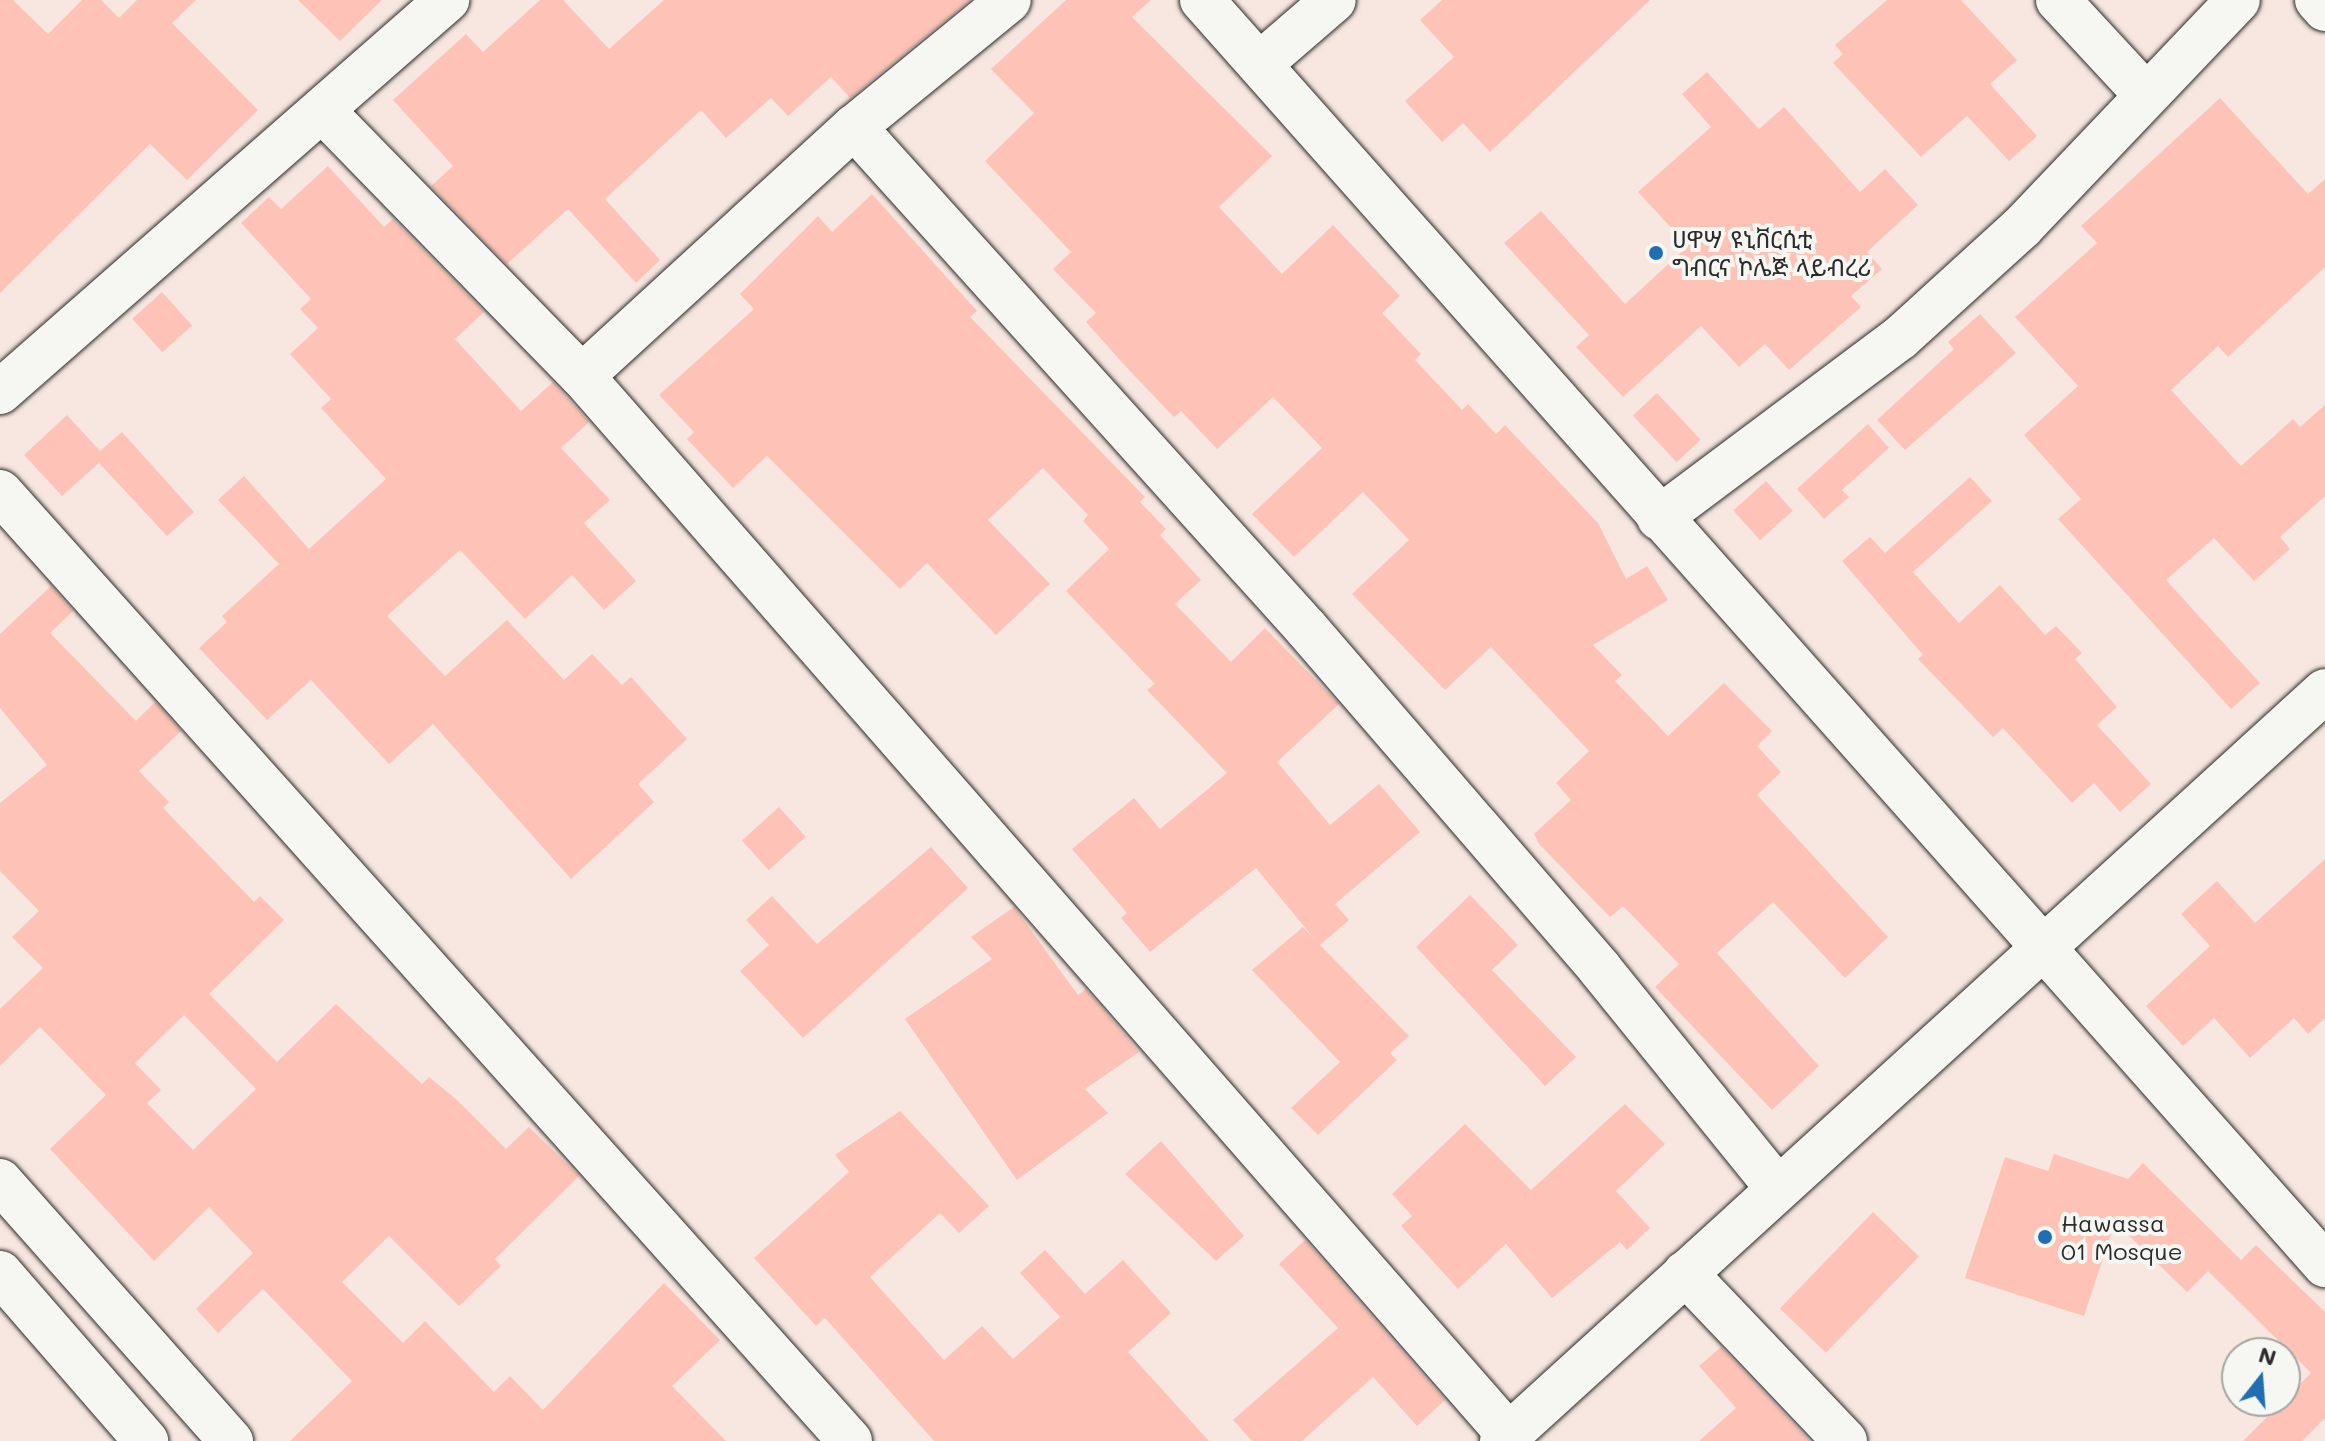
<!DOCTYPE html>
<html>
<head>
<meta charset="utf-8">
<style>
  body { margin:0 }
  #map { position:relative; width:2325px; height:1441px; overflow:hidden; background:#f8e7e0; font-family:Mali,"Noto Sans Ethiopic",sans-serif }
  div>[style] { position:absolute }
  .building>* { inset:0; background:#fec3b6; transform-origin:0 0 }
  .roads { filter:drop-shadow(0 0 2px #2b2b2b) drop-shadow(0 0 2px #2b2b2b) }
  .street>* { height:44px; margin:-22px; padding:0 22px; transform-origin:22px; border-radius:22px; background:#f6f6f2 }
  .secondary>* { height:44px; margin:-22px; padding:0 22px; transform-origin:22px; border-radius:22px; background:#f6f6f2 }
  .dots>* { width:22px; height:22px; translate:-50% -50%; box-sizing:border-box; border:4px solid #f6f6f2; border-radius:50% }
  span { translate:-50% -50%; white-space:nowrap; text-align:center; line-height:1.15; -webkit-text-stroke:8px #f6f6f2; paint-order:stroke }
  .poi-label { font-size:24px; color:#2b2b2b }
  .left { translate:0 -50%; text-align:left }
  .north { position:absolute; left:2221px; top:1337px; width:80px; height:80px; box-sizing:border-box; background:#f6f6f2; border:2px solid #a5a5a2; border-radius:50%; rotate:17deg; font-size:22px; font-weight:700; line-height:32px; text-align:center; color:#2b2b2b }
  .north::after { content:''; display:block; margin:auto; width:28px; height:36px; background:#1f6fb2; clip-path:polygon(50% 0,100% 100%,50% 72%,0 100%) }
</style>
</head>
<body>
<div id="map">
  <div class="building">
    <div style="clip-path:polygon(0 0,13px 0,48px 34px,82px 0,101px 0,119px 18px,137px 0,196px 0,172px 23px,258px 110px,187px 180px,150px 144px,0 293px)"></div>
    <div style="clip-path:polygon(298px 0,382px 0,340px 41px)"></div>
    <div style="clip-path:polygon(540px 0,563px 0,609px 49px,664px 0,970px 0,850px 98px,831px 77px,788px 116px,771px 98px,726px 138px,701px 110px,605px 199px,660px 260px,636px 283px,568px 209px,507px 264px,431px 186px,453px 166px,393px 100px,466px 34px,483px 52px)"></div>
    <div style="clip-path:polygon(1066px 0,1151px 0,1132px 17px,1272px 156px,1219px 207px,1282px 274px,1333px 225px,1400px 296px,1382px 313px,1421px 354px,1415px 360px,1462px 410px,1468px 404px,1496px 434px,1505px 425px,1598px 523px,1626px 579px,1647px 566px,1668px 600px,1593px 645px,1622px 675px,1615px 681px,1668px 736px,1724px 683px,1772px 731px,1757px 746px,1781px 772px,1757px 795px,1888px 937px,1845px 978px,1773px 902px,1717px 953px,1819px 1066px,1772px 1110px,1655px 987px,1679px 964px,1623px 906px,1610px 917px,1539px 844px,1534px 834px,1571px 800px,1556px 783px,1589px 751px,1491px 647px,1445px 690px,1352px 594px,1409px 540px,1363px 492px,1294px 557px,1252px 514px,1322px 448px,1273px 397px,1217px 449px,1181px 411px,1174px 417px,1128px 369px,1086px 322px,1096px 313px,1053px 269px,1071px 252px,985px 161px,1034px 113px,991px 69px)"></div>
    <div style="clip-path:polygon(1442px 0,1650px 0,1490px 152px,1463px 123px,1442px 142px,1405px 101px,1454px 57px,1420px 20px)"></div>
    <div style="clip-path:polygon(1887px 0,1961px 0,2017px 60px,1990px 84px,2037px 136px,2009px 161px,1967px 116px,1921px 157px,1833px 63px,1843px 54px,1835px 45px)"></div>
    <div style="clip-path:polygon(1707px 72px,1759px 129px,1784px 107px,1860px 192px,1885px 169px,1918px 205px,1867px 252px,1882px 269px,1851px 296px,1861px 307px,1789px 370px,1765px 344px,1739px 367px,1701px 326px,1623px 397px,1576px 347px,1589px 335px,1504px 243px,1541px 211px,1625px 304px,1688px 246px,1638px 192px,1711px 127px,1682px 94px)"></div>
    <div style="clip-path:polygon(2220px 98px,2308px 194px,2325px 179px,2325px 267px,2228px 357px,2218px 346px,2171px 390px,2241px 466px,2293px 419px,2300px 427px,2325px 405px,2325px 496px,2280px 537px,2290px 549px,2254px 581px,2214px 538px,2166px 580px,2260px 683px,2231px 709px,2058px 519px,2081px 499px,2024px 435px,2078px 386px,2015px 317px,2097px 243px,2081px 226px)"></div>
    <div style="clip-path:polygon(328px 166px,384px 227px,393px 219px,484px 312px,455px 339px,521px 411px,553px 382px,589px 422px,561px 448px,610px 500px,584px 523px,636px 581px,604px 610px,572px 575px,525px 619px,460px 550px,387px 616px,445px 676px,507px 620px,564px 680px,592px 654px,622px 685px,631px 677px,687px 739px,638px 784px,654px 802px,571px 879px,433px 724px,389px 764px,311px 680px,267px 720px,199px 648px,227px 622px,222px 616px,279px 564px,218px 500px,244px 476px,309px 549px,386px 479px,321px 408px,331px 399px,290px 354px,318px 328px,300px 309px,311px 299px,241px 223px,269px 197px,281px 209px)"></div>
    <div style="clip-path:polygon(872px 194px,977px 311px,970px 317px,1145px 497px,1140px 502px,1166px 529px,1160px 535px,1201px 580px,1175px 604px,1231px 662px,1265px 628px,1339px 704px,1277px 762px,1330px 825px,1379px 784px,1420px 832px,1335px 904px,1349px 920px,1320px 945px,1409px 1036px,1390px 1053px,1397px 1060px,1318px 1135px,1291px 1108px,1340px 1062px,1252px 970px,1303px 927px,1316px 941px,1256px 868px,1150px 952px,1121px 918px,1127px 913px,1072px 849px,1134px 798px,1160px 829px,1227px 773px,1147px 690px,1155px 684px,1066px 591px,1109px 549px,1083px 521px,1088px 515px,1043px 468px,988px 520px,1050px 584px,996px 635px,927px 563px,900px 589px,767px 456px,733px 488px,687px 439px,694px 432px,659px 395px,754px 309px,740px 294px,818px 216px,832px 232px)"></div>
    <div style="left:162px;top:292px;width:45px;height:40px;rotate:48deg"></div>
    <div style="clip-path:polygon(1980px 314px,2016px 353px,1905px 450px,1877px 420px,1954px 349px,1948px 342px)"></div>
    <div style="left:1657px;top:393px;width:64px;height:33px;rotate:47deg"></div>
    <div style="clip-path:polygon(67px 415px,100px 451px,122px 432px,194px 512px,167px 536px,99px 463px,62px 496px,24px 455px)"></div>
    <div style="clip-path:polygon(1868px 424px,1889px 448px,1842px 490px,1849px 497px,1824px 519px,1797px 489px)"></div>
    <div style="clip-path:polygon(1970px 477px,1992px 501px,1913px 572px,1959px 623px,2000px 585px,2045px 635px,2056px 626px,2082px 653px,2075px 659px,2117px 707px,2097px 725px,2151px 784px,2120px 812px,2094px 783px,2072px 803px,2003px 728px,1993px 737px,1918px 659px,1923px 655px,1842px 561px,1870px 537px,1885px 553px)"></div>
    <div style="left:1766px;top:481px;width:40px;height:44px;rotate:48deg"></div>
    <div style="clip-path:polygon(evenodd,51px 586px,73px 611px,50px 633px,136px 721px,155px 702px,181px 731px,139px 771px,169px 802px,163px 808px,254px 902px,260px 896px,284px 920px,209px 994px,277px 1062px,336px 1004px,422px 1084px,429px 1077px,457px 1100px,506px 1149px,529px 1127px,579px 1176px,495px 1259px,501px 1266px,459px 1306px,389px 1236px,342px 1282px,403px 1343px,425px 1321px,494px 1392px,510px 1376px,543px 1410px,664px 1283px,720px 1340px,672px 1386px,726px 1441px,290px 1441px,352px 1381px,263px 1289px,218px 1333px,196px 1309px,253px 1253px,209px 1207px,154px 1261px,50px 1149px,106px 1095px,40px 1027px,0 1066px,0 1009px,43px 968px,12px 937px,39px 911px,0 871px,0 803px,47px 765px,0 708px,0 634px,51px 586px,184px 1015px,256px 1089px,193px 1150px,147px 1103px,161px 1090px,135px 1063px,184px 1015px)"></div>
    <div style="left:779px;top:807px;width:40px;height:50px;rotate:48deg"></div>
    <div style="clip-path:polygon(931px 847px,968px 888px,803px 1038px,740px 971px,769px 945px,746px 920px,772px 896px,817px 944px)"></div>
    <div style="clip-path:polygon(2325px 859px,2325px 1018px,2308px 1034px,2294px 1018px,2250px 1058px,2214px 1018px,2183px 1046px,2146px 1006px,2210px 946px,2181px 914px,2217px 881px,2255px 923px)"></div>
    <div style="clip-path:polygon(1470px 895px,1518px 945px,1492px 970px,1576px 1057px,1545px 1086px,1416px 947px)"></div>
    <div style="clip-path:polygon(1014px 907px,1078px 995px,1086px 989px,1139px 1052px,1085px 1089px,1108px 1113px,1017px 1180px,905px 1019px,992px 959px,971px 937px)"></div>
    <div style="clip-path:polygon(1625px 1104px,1665px 1144px,1616px 1191px,1650px 1228px,1627px 1250px,1620px 1242px,1552px 1298px,1506px 1244px,1458px 1289px,1401px 1226px,1412px 1216px,1392px 1194px,1465px 1124px,1531px 1190px)"></div>
    <div style="clip-path:polygon(900px 1111px,989px 1206px,959px 1233px,940px 1213px,870px 1277px,944px 1360px,982px 1326px,1013px 1359px,1060px 1317px,1020px 1273px,1045px 1250px,1085px 1294px,1123px 1260px,1171px 1313px,1128px 1352px,1209px 1441px,934px 1441px,825px 1318px,816px 1326px,754px 1258px,849px 1172px,835px 1155px)"></div>
    <div style="clip-path:polygon(1161px 1141px,1244px 1236px,1216px 1261px,1125px 1174px)"></div>
    <div style="clip-path:polygon(2054px 1154px,2128px 1179px,2143px 1163px,2241px 1260px,2256px 1245px,2325px 1312px,2325px 1418px,2302px 1441px,2243px 1441px,2311px 1373px,2208px 1271px,2187px 1292px,2115px 1222px,2084px 1316px,1965px 1278px,2005px 1157px,2048px 1171px)"></div>
    <div style="left:1873px;top:1212px;width:64px;height:134px;rotate:44deg"></div>
    <div style="clip-path:polygon(1305px 1240px,1445px 1400px,1417px 1426px,1373px 1377px,1302px 1441px,1252px 1441px,1233px 1420px,1338px 1328px,1279px 1264px)"></div>
    <div style="clip-path:polygon(1721px 1347px,1810px 1441px,1699px 1441px,1736px 1408px,1699px 1366px)"></div>
  </div>
  <div class="roads">
    <div class="street">
      <div style="left:1202px;top:0;width:1692px;rotate:48.4deg"></div>
      <div style="left:2058px;top:0;width:129px;rotate:47.2deg"></div>
      <div style="left:2317px;top:0;width:12px;rotate:48deg"></div>
      <div style="left:1261px;top:63px;width:96px;rotate:-40.8deg"></div>
      <div style="left:322px;top:110px;width:372px;rotate:45.7deg"></div>
      <div style="left:582px;top:376px;width:1407px;rotate:48.8deg"></div>
      <div style="left:854px;top:127px;width:675px;rotate:47.94deg"></div>
      <div style="left:1306px;top:628px;width:450px;rotate:49.2deg"></div>
      <div style="left:1600px;top:969px;width:279px;rotate:51deg"></div>
      <div style="left:582px;top:376px;width:369px;rotate:-42.5deg"></div>
      <div style="left:854px;top:127px;width:200px;rotate:-39.3deg"></div>
      <div style="left:0;top:392px;width:595px;rotate:-41.25deg"></div>
      <div style="left:0;top:492px;width:1274px;rotate:48.15deg"></div>
      <div style="left:1659px;top:518px;width:301px;rotate:-36.8deg"></div>
      <div style="left:1900px;top:338px;width:165px;rotate:-42.3deg"></div>
      <div style="left:2022px;top:227px;width:313px;rotate:-46.4deg"></div>
      <div style="left:1685px;top:1273px;width:232px;rotate:46.4deg"></div>
    </div>
    <div class="secondary">
      <div style="left:0;top:1181px;width:348px;rotate:48.4deg"></div>
      <div style="left:0;top:1273px;width:223px;rotate:49deg"></div>
      <div style="left:1502px;top:1441px;width:1113px;rotate:-42.34deg"></div>
    </div>
  </div>
  <div class="dots">
    <div style="left:1656px;top:253px;background:#1f6fb2"></div>
    <div style="left:2045px;top:1237px;background:#1f6fb2"></div>
  </div>
  <div class="poi-label">
    <span class="left" style="left:1672px;top:253px">ሀዋሣ ዩኒቨርሲቲ<br>ግብርና ኮሌጅ ላይብረሪ</span>
    <span class="left" style="left:2061px;top:1237px">Hawassa<br>01 Mosque</span>
  </div>
  <div class="north">N</div>
</div>
</body>
</html>
